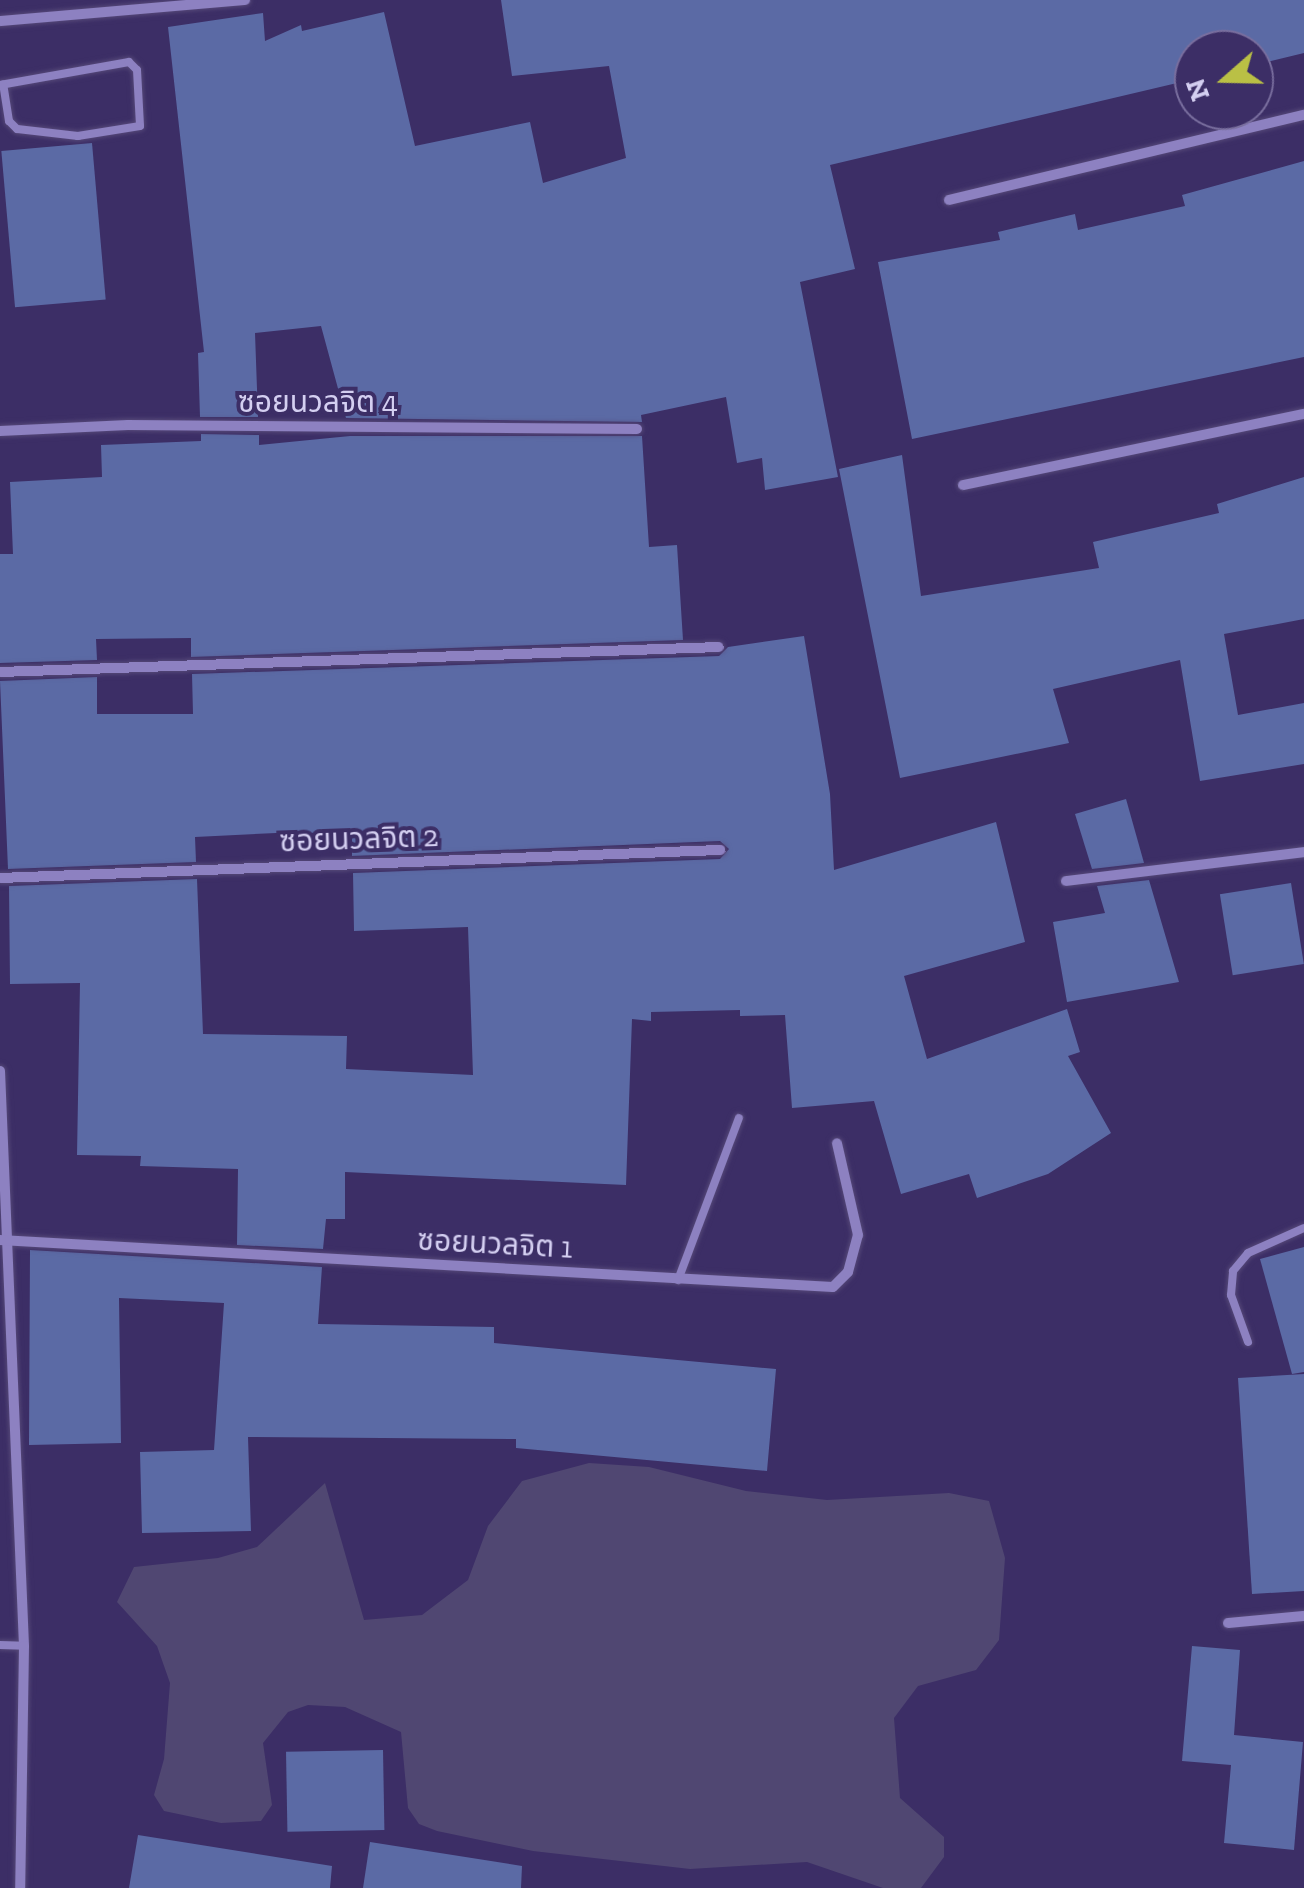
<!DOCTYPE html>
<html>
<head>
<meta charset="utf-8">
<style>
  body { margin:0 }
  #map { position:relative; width:1304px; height:1888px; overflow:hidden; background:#3c2e66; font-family:"Zilla Slab","Noto Sans Thai",serif }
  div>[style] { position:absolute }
  .green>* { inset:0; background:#504772 }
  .building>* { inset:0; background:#5b6aa5; transform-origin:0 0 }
  .roads { filter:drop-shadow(0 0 2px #554878) drop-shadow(0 0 2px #554878) }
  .service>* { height:8px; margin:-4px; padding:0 4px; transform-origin:4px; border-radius:4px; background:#8d81c1 }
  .minor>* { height:10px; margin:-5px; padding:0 5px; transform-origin:5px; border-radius:5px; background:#8d81c1 }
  span { translate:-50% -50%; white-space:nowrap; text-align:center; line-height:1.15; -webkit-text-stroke:8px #3c2e66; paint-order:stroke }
  .street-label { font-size:30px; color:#d4cff1 }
  .north { position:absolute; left:1174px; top:30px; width:100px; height:100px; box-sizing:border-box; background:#3c2e66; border:2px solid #796e9e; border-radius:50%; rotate:250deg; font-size:28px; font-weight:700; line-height:40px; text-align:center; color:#d4cff1 }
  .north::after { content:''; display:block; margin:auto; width:35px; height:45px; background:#bac045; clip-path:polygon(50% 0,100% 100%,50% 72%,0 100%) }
</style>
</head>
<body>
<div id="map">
  <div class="green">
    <div style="clip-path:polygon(589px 1463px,649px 1467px,746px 1491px,827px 1500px,949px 1493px,989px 1501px,1005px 1558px,999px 1640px,976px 1670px,918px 1686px,894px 1718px,900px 1798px,944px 1837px,944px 1857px,921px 1888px,883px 1888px,807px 1862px,690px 1869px,533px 1851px,437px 1831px,419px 1824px,408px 1808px,401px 1732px,345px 1707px,308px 1705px,288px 1712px,263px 1743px,272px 1805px,261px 1821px,221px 1823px,164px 1811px,154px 1795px,164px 1759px,170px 1683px,157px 1646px,117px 1602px,134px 1567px,218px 1558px,257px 1547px,325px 1483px,364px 1620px,422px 1615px,468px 1580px,488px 1526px,522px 1481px)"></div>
  </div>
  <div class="building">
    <div style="clip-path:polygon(501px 0,1304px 0,1304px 53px,1254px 65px,1254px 50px,1194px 50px,1194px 79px,830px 165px,855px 269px,800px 282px,838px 477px,765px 490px,762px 458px,737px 463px,726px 397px,641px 415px,642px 422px,346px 418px,321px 326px,255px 333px,258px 417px,200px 417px,198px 353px,204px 352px,168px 27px,263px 13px,265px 41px,301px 25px,302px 31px,384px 12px,415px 146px,530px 122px,543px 183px,626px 158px,609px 66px,512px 76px)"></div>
    <div style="left:92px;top:143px;width:157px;height:91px;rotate:85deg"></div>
    <div style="clip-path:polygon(1304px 161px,1304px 357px,912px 439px,878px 262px,1000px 240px,998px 232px,1075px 214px,1078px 230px,1185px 206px,1182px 195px)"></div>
    <div style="clip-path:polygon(201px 434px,259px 435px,259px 445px,350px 436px,642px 436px,649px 547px,677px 545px,683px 640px,191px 657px,191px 638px,96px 639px,97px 660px,0 663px,0 554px,13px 554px,10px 482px,102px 477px,101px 445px,201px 441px)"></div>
    <div style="clip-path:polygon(902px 455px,921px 596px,1099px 568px,1093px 542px,1219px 513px,1217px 504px,1304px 477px,1304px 619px,1224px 634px,1238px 715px,1304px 703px,1304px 764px,1200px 781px,1180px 660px,1053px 689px,1069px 743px,900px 778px,839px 469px)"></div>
    <div style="clip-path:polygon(804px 636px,830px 794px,834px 870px,996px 822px,1025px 942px,904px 976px,927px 1059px,1067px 1009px,1080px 1052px,1068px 1056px,1111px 1133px,1048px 1174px,977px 1198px,969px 1174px,901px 1194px,874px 1101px,792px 1108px,785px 1015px,740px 1016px,740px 1010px,651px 1012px,651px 1021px,632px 1019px,626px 1185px,345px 1172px,345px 1219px,326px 1219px,323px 1249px,237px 1245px,238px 1169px,140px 1166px,141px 1156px,77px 1155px,80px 983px,10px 984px,9px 886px,197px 879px,203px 1034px,347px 1036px,346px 1069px,473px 1075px,468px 927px,354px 931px,353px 873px,720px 859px,729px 849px,720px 841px,352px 856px,352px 833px,276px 833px,195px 837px,196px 862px,8px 869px,0 681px,97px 677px,97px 714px,193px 714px,192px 674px,719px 656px,728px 647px)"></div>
    <div style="clip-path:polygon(1126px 799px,1144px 863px,1092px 869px,1075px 814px)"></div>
    <div style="clip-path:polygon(1149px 880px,1179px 982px,1067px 1002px,1053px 922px,1105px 913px,1097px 886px)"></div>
    <div style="left:1291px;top:883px;width:82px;height:72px;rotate:81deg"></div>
    <div style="clip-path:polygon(1304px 1247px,1304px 1372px,1292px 1374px,1260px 1259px)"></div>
    <div style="clip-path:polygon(30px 1250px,322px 1267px,318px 1324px,494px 1327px,494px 1343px,776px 1369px,767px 1471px,516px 1448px,516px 1439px,248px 1437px,251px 1531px,142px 1533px,140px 1452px,214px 1450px,224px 1303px,119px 1298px,121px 1443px,29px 1445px)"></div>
    <div style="clip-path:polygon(1304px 1374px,1304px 1591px,1252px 1594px,1238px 1378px)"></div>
    <div style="clip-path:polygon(1192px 1646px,1240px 1650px,1234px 1735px,1303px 1742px,1294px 1850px,1224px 1843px,1231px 1765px,1182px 1761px)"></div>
    <div style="left:383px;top:1750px;width:80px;height:97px;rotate:89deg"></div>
    <div style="clip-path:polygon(138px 1835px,332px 1866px,330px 1888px,129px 1888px)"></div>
    <div style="clip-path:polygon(370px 1842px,522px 1866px,521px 1888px,363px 1888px)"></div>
  </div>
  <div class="roads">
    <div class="service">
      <div style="left:0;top:85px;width:131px;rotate:-10.1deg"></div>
      <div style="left:129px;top:62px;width:11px;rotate:45deg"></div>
      <div style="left:137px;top:70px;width:56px;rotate:86.9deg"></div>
      <div style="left:140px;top:126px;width:63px;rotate:170.8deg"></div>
      <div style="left:78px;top:136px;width:61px;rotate:-173.5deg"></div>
      <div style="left:17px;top:129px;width:11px;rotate:-135deg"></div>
      <div style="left:9px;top:121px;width:37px;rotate:-99deg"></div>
      <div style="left:678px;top:1280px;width:173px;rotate:-69.4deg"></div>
      <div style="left:1248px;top:1342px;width:50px;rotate:-109.9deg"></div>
      <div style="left:1231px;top:1295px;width:24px;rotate:-85deg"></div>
      <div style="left:1233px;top:1271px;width:23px;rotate:-50deg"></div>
      <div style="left:1248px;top:1253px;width:61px;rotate:-24.1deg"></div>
      <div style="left:0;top:1645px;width:24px;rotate:2deg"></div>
    </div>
    <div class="minor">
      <div style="left:0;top:21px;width:246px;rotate:-4.9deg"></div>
      <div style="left:949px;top:200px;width:365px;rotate:-13.5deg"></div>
      <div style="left:0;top:431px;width:128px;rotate:-2.7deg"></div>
      <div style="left:128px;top:425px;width:509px;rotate:0.45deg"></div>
      <div style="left:963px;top:485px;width:348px;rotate:-11.8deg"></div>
      <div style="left:0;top:672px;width:719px;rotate:-1.99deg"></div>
      <div style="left:0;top:878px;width:721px;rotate:-2.23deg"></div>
      <div style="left:1066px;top:881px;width:240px;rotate:-6.9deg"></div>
      <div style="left:0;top:1071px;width:576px;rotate:87.61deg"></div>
      <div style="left:24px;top:1646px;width:242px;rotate:90.9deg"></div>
      <div style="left:0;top:1240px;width:834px;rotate:3.23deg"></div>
      <div style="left:833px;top:1287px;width:21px;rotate:-45deg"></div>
      <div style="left:848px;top:1272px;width:38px;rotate:-75deg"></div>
      <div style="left:858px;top:1235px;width:94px;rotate:-102.9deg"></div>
      <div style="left:1228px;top:1623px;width:76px;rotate:-5.3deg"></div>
    </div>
  </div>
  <div class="street-label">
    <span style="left:318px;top:402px">ซอยนวลจิต 4</span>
    <span style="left:359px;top:839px;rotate:-2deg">ซอยนวลจิต 2</span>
    <span style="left:495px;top:1244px;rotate:3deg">ซอยนวลจิต 1</span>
  </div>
  <div class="north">N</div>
</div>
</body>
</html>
